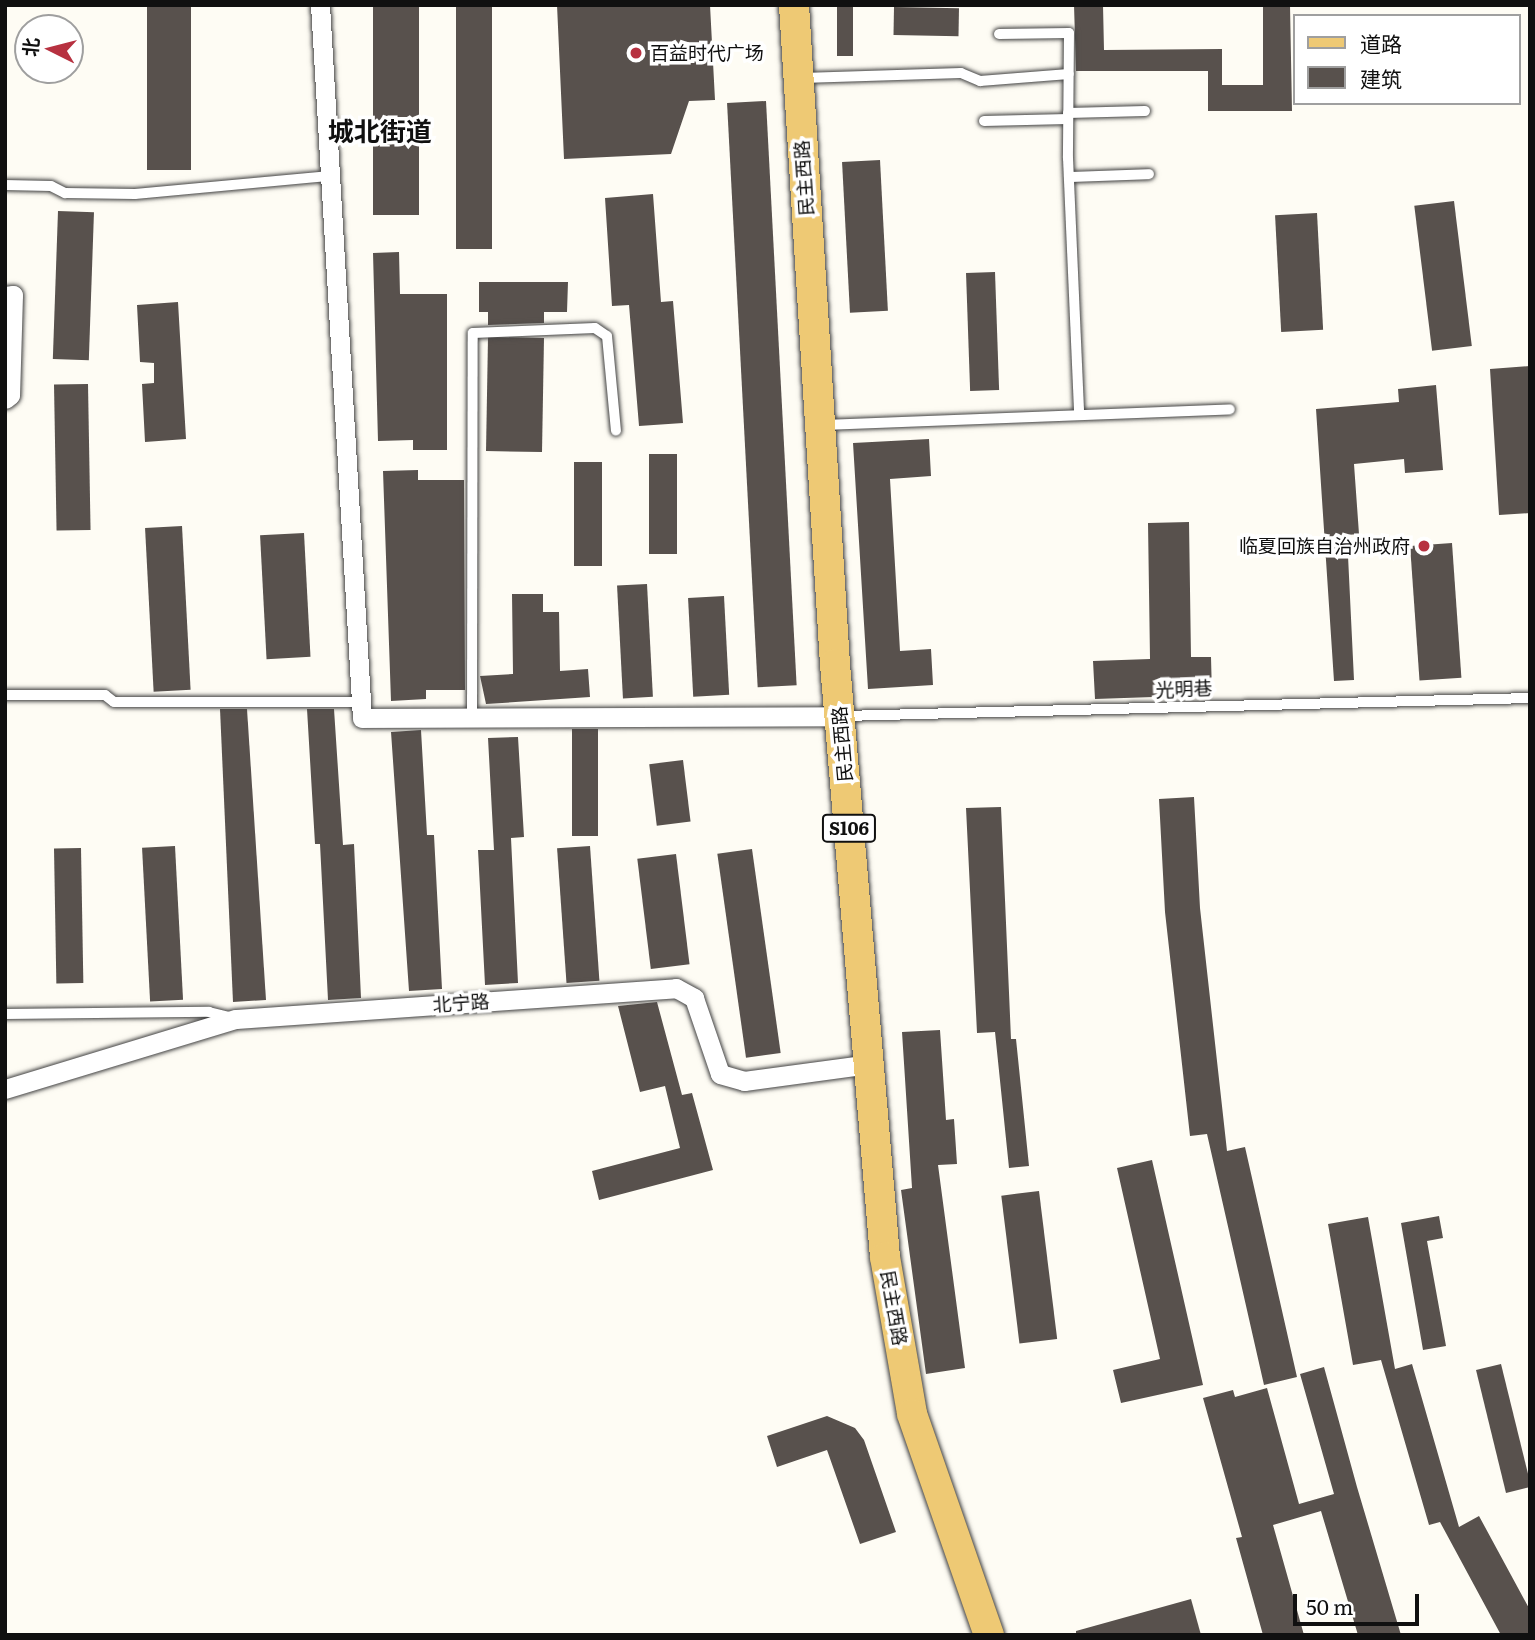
<!DOCTYPE html>
<html>
<head>
<meta charset="utf-8">
<style>
  body { margin:0 }
  #map { position:relative; width:1535px; height:1640px; overflow:hidden; background:#fefcf4; font-family:Literata,"Noto Sans SC",serif }
  div>[style] { position:absolute }
  .building>* { inset:0; background:#58514d; transform-origin:0 0 }
  .roads { filter:drop-shadow(0 0 2px #434343) drop-shadow(0 0 2px #434343) }
  .lane>* { height:10px; margin:-5px; padding:0 5px; transform-origin:5px; border-radius:5px; background:#fff }
  .street>* { height:19px; margin:-9.5px; padding:0 9.5px; transform-origin:9.5px; border-radius:9.5px; background:#fff }
  .primary>* { height:30px; margin:-15px; padding:0 15px; transform-origin:15px; border-radius:15px; background:#eec974 }
  .dots>* { width:19px; height:19px; translate:-50% -50%; box-sizing:border-box; border:4px solid #fff; border-radius:50% }
  span { translate:-50% -50%; white-space:nowrap; text-align:center; line-height:1.15; -webkit-text-stroke:7px #fff; paint-order:stroke }
  .shield-label span { padding:2px 5px; background:#fff; border:2px solid; border-radius:5px; -webkit-text-stroke-width:0 }
  .shield-label { font-size:18px; color:#101010; font-weight:700 }
  .poi-label { font-size:19px; color:#101010 }
  .left { translate:0 -50%; text-align:left }
  .right { translate:-100% -50%; text-align:right }
  .street-label { font-size:19px; color:#101010 }
  .district-label { font-size:26px; color:#101010; font-weight:700 }
  .frame { position:absolute; inset:0; border:7px solid #101010; pointer-events:none }
  .legend { position:absolute; left:1293px; top:14px; width:228px; height:91px; box-sizing:border-box; background:#fff; border:2px solid #9f9f9f; margin:0; padding:9px 12px; list-style:none; font-size:21px; color:#101010 }
  .legend li { display:flex; align-items:center; gap:14px; height:35px }
  .legend b { width:35px; border:2px solid #9f9f9f }
  .north { position:absolute; left:14px; top:14px; width:70px; height:70px; box-sizing:border-box; background:#fff; border:2px solid #9f9f9f; border-radius:50%; rotate:276deg; font-size:19px; font-weight:700; line-height:28px; text-align:center; color:#101010 }
  .north::after { content:''; display:block; margin:auto; width:24px; height:32px; background:#b73140; clip-path:polygon(50% 0,100% 100%,50% 72%,0 100%) }
  .scale { position:absolute; left:1293px; top:1594px; width:126px; height:32px; box-sizing:border-box; border:4px solid #101010; border-top:0; padding-left:9px; font-size:21px; line-height:24px; white-space:nowrap; color:#101010; -webkit-text-stroke:5px #fff; paint-order:stroke }
</style>
</head>
<body>
<div id="map">
  <div class="building">
    <div style="left:147px;top:5px;width:44px;height:165px"></div>
    <div style="left:373px;top:5px;width:46px;height:210px"></div>
    <div style="left:456px;top:5px;width:36px;height:244px"></div>
    <div style="clip-path:polygon(557px 5px,710px 5px,715px 100px,689px 101px,671px 154px,564px 159px)"></div>
    <div style="left:837px;top:5px;width:16px;height:51px"></div>
    <div style="clip-path:polygon(1074px 5px,1103px 5px,1104px 50px,1222px 49px,1222px 85px,1263px 85px,1263px 5px,1290px 5px,1292px 111px,1208px 111px,1208px 71px,1076px 71px)"></div>
    <div style="left:894px;top:7px;width:65px;height:28px;rotate:1deg"></div>
    <div style="left:766px;top:101px;width:585px;height:39px;rotate:87deg"></div>
    <div style="left:880px;top:160px;width:151px;height:38px;rotate:87deg"></div>
    <div style="clip-path:polygon(653px 194px,661px 302px,673px 301px,683px 423px,639px 426px,629px 305px,612px 306px,605px 198px)"></div>
    <div style="left:1454px;top:201px;width:146px;height:40px;rotate:83deg"></div>
    <div style="left:58px;top:211px;width:36px;height:148px;rotate:2deg"></div>
    <div style="left:1317px;top:213px;width:117px;height:42px;rotate:87deg"></div>
    <div style="clip-path:polygon(399px 252px,400px 294px,447px 294px,447px 450px,413px 450px,413px 440px,378px 441px,373px 253px)"></div>
    <div style="left:995px;top:272px;width:118px;height:29px;rotate:88deg"></div>
    <div style="clip-path:polygon(479px 282px,568px 282px,567px 312px,544px 312px,544px 323px,488px 325px,488px 312px,479px 312px)"></div>
    <div style="clip-path:polygon(178px 302px,186px 439px,145px 442px,142px 384px,154px 383px,154px 363px,140px 362px,137px 305px)"></div>
    <div style="left:544px;top:338px;width:114px;height:56px;rotate:91deg"></div>
    <div style="clip-path:polygon(1530px 366px,1530px 513px,1499px 515px,1490px 369px)"></div>
    <div style="left:88px;top:384px;width:146px;height:34px;rotate:89deg"></div>
    <div style="clip-path:polygon(1436px 385px,1443px 470px,1405px 473px,1404px 459px,1354px 464px,1359px 534px,1347px 535px,1354px 680px,1334px 681px,1316px 409px,1399px 402px,1398px 389px)"></div>
    <div style="clip-path:polygon(929px 439px,931px 476px,890px 479px,900px 651px,931px 649px,933px 685px,868px 689px,853px 443px)"></div>
    <div style="left:649px;top:454px;width:28px;height:100px"></div>
    <div style="left:574px;top:462px;width:28px;height:104px"></div>
    <div style="clip-path:polygon(418px 470px,418px 480px,464px 480px,465px 690px,426px 690px,426px 699px,391px 701px,383px 471px)"></div>
    <div style="clip-path:polygon(1189px 522px,1191px 657px,1211px 657px,1212px 695px,1095px 699px,1093px 661px,1150px 659px,1148px 523px)"></div>
    <div style="left:182px;top:526px;width:164px;height:37px;rotate:87deg"></div>
    <div style="left:304px;top:533px;width:124px;height:44px;rotate:87deg"></div>
    <div style="left:1452px;top:543px;width:135px;height:42px;rotate:86deg"></div>
    <div style="left:647px;top:584px;width:113px;height:30px;rotate:87deg"></div>
    <div style="clip-path:polygon(512px 594px,543px 594px,543px 612px,559px 612px,560px 671px,588px 669px,590px 697px,486px 704px,480px 676px,513px 674px)"></div>
    <div style="left:724px;top:596px;width:99px;height:36px;rotate:87deg"></div>
    <div style="clip-path:polygon(220px 709px,247px 709px,266px 1000px,233px 1002px)"></div>
    <div style="clip-path:polygon(307px 709px,334px 709px,343px 845px,354px 844px,361px 998px,328px 1000px,320px 844px,315px 844px)"></div>
    <div style="left:572px;top:729px;width:26px;height:107px"></div>
    <div style="clip-path:polygon(421px 730px,427px 835px,434px 835px,442px 989px,409px 991px,391px 732px)"></div>
    <div style="clip-path:polygon(518px 737px,524px 837px,511px 838px,518px 983px,485px 985px,478px 850px,494px 850px,488px 738px)"></div>
    <div style="left:683px;top:760px;width:62px;height:34px;rotate:83deg"></div>
    <div style="clip-path:polygon(1194px 797px,1200px 908px,1227px 1151px,1245px 1147px,1297px 1377px,1264px 1385px,1207px 1134px,1190px 1136px,1165px 912px,1159px 799px)"></div>
    <div style="clip-path:polygon(1001px 807px,1011px 1039px,1016px 1039px,1029px 1166px,1009px 1168px,995px 1032px,977px 1033px,966px 808px)"></div>
    <div style="left:175px;top:846px;width:154px;height:33px;rotate:87deg"></div>
    <div style="left:590px;top:846px;width:135px;height:33px;rotate:86deg"></div>
    <div style="left:81px;top:848px;width:135px;height:27px;rotate:89deg"></div>
    <div style="left:752px;top:849px;width:206px;height:35px;rotate:82deg"></div>
    <div style="left:676px;top:854px;width:111px;height:39px;rotate:83deg"></div>
    <div style="clip-path:polygon(657px 1002px,682px 1095px,692px 1093px,713px 1170px,599px 1200px,592px 1171px,680px 1148px,665px 1086px,640px 1092px,618px 1006px)"></div>
    <div style="clip-path:polygon(940px 1030px,946px 1120px,954px 1119px,957px 1164px,938px 1165px,965px 1368px,926px 1374px,901px 1190px,912px 1188px,902px 1032px)"></div>
    <div style="clip-path:polygon(1152px 1160px,1203px 1385px,1121px 1403px,1113px 1370px,1160px 1359px,1117px 1168px)"></div>
    <div style="left:1039px;top:1191px;width:149px;height:38px;rotate:83deg"></div>
    <div style="clip-path:polygon(1439px 1216px,1443px 1238px,1427px 1241px,1446px 1346px,1423px 1350px,1401px 1223px)"></div>
    <div style="clip-path:polygon(1368px 1217px,1395px 1369px,1412px 1364px,1459px 1527px,1479px 1516px,1530px 1610px,1530px 1635px,1501px 1635px,1440px 1522px,1429px 1525px,1381px 1360px,1353px 1365px,1328px 1224px)"></div>
    <div style="clip-path:polygon(1501px 1364px,1530px 1482px,1530px 1487px,1506px 1493px,1476px 1370px)"></div>
    <div style="clip-path:polygon(1324px 1367px,1357px 1487px,1401px 1635px,1358px 1635px,1321px 1511px,1273px 1525px,1304px 1635px,1263px 1635px,1236px 1538px,1242px 1537px,1203px 1398px,1233px 1390px,1235px 1397px,1267px 1388px,1299px 1504px,1334px 1494px,1300px 1374px)"></div>
    <div style="clip-path:polygon(827px 1416px,855px 1428px,864px 1440px,896px 1532px,860px 1544px,827px 1450px,777px 1467px,767px 1436px)"></div>
    <div style="clip-path:polygon(1191px 1599px,1201px 1635px,1076px 1635px,1076px 1631px)"></div>
  </div>
  <div class="roads">
    <div class="lane">
      <div style="left:999px;top:34px;width:70px;rotate:-0.8deg"></div>
      <div style="left:1069px;top:33px;width:125px;rotate:90.5deg"></div>
      <div style="left:1068px;top:158px;width:257px;rotate:87.5deg"></div>
      <div style="left:802px;top:78px;width:159px;rotate:-1.8deg"></div>
      <div style="left:961px;top:73px;width:21px;rotate:23deg"></div>
      <div style="left:980px;top:81px;width:89px;rotate:-4.5deg"></div>
      <div style="left:1068px;top:113px;width:77px;rotate:-1.5deg"></div>
      <div style="left:984px;top:121px;width:84px;rotate:-1.4deg"></div>
      <div style="left:1069px;top:177px;width:80px;rotate:-2.1deg"></div>
      <div style="left:5px;top:185px;width:46px;rotate:1.2deg"></div>
      <div style="left:51px;top:186px;width:16px;rotate:27deg"></div>
      <div style="left:65px;top:193px;width:70px;rotate:0.8deg"></div>
      <div style="left:135px;top:194px;width:196px;rotate:-5.3deg"></div>
      <div style="left:822px;top:425px;width:408px;rotate:-2.2deg"></div>
      <div style="left:5px;top:695px;width:100px"></div>
      <div style="left:105px;top:695px;width:11px;rotate:38deg"></div>
      <div style="left:114px;top:702px;width:248px"></div>
      <div style="left:843px;top:716px;width:687px;rotate:-1.5deg"></div>
      <div style="left:472px;top:718px;width:385px;rotate:-89.9deg"></div>
      <div style="left:473px;top:333px;width:122px;rotate:-2.3deg"></div>
      <div style="left:595px;top:328px;width:14px;rotate:34deg"></div>
      <div style="left:607px;top:336px;width:95px;rotate:84.6deg"></div>
      <div style="left:5px;top:1014px;width:204px;rotate:-0.6deg"></div>
      <div style="left:209px;top:1012px;width:21px;rotate:14deg"></div>
    </div>
    <div class="street">
      <div style="left:320px;top:5px;width:714px;rotate:86.63deg"></div>
      <div style="left:362px;top:718px;width:477px;rotate:-0.2deg"></div>
      <div style="left:5px;top:296px;width:8px;rotate:-7deg"></div>
      <div style="left:13px;top:295px;width:100px;rotate:91.7deg"></div>
      <div style="left:10px;top:395px;width:6px;rotate:141deg"></div>
      <div style="left:5px;top:1089px;width:241px;rotate:-16.9deg"></div>
      <div style="left:236px;top:1019px;width:441px;rotate:-4deg"></div>
      <div style="left:676px;top:988px;width:21px;rotate:29deg"></div>
      <div style="left:694px;top:998px;width:80px;rotate:71.1deg"></div>
      <div style="left:720px;top:1074px;width:25px;rotate:16deg"></div>
      <div style="left:744px;top:1081px;width:126px;rotate:-7.7deg"></div>
    </div>
    <div class="primary">
      <div style="left:794px;top:5px;width:660px;rotate:86.44deg"></div>
      <div style="left:835px;top:664px;width:595px;rotate:85.18deg"></div>
      <div style="left:885px;top:1257px;width:159px;rotate:80.2deg"></div>
      <div style="left:912px;top:1414px;width:234px;rotate:70.8deg"></div>
    </div>
  </div>
  <div class="dots">
    <div style="left:636px;top:53px;background:#b73140"></div>
    <div style="left:1424px;top:546px;background:#b73140"></div>
  </div>
  <div class="shield-label">
    <span style="left:849px;top:828px">S106</span>
  </div>
  <div class="poi-label">
    <span class="left" style="left:650px;top:53px">百益时代广场</span>
    <span class="right" style="left:1410px;top:546px">临夏回族自治州政府</span>
  </div>
  <div class="street-label">
    <span style="left:804px;top:178px;rotate:-94deg">民主西路</span>
    <span style="left:1184px;top:689px;rotate:-2deg">光明巷</span>
    <span style="left:842px;top:744px;rotate:-95deg">民主西路</span>
    <span style="left:461px;top:1003px;rotate:-4deg">北宁路</span>
    <span style="left:894px;top:1308px;rotate:80deg">民主西路</span>
  </div>
  <div class="district-label">
    <span style="left:380px;top:130px">城北街道</span>
  </div>
  <div class="frame"></div>
  <ul class="legend">
  <li><b style="height:9px;background:#eec974"></b>道路</li>
  <li><b style="height:19px;background:#58514d"></b>建筑</li>
  </ul>
  <div class="north">北</div>
  <div class="scale">50 m</div>
</div>
</body>
</html>
